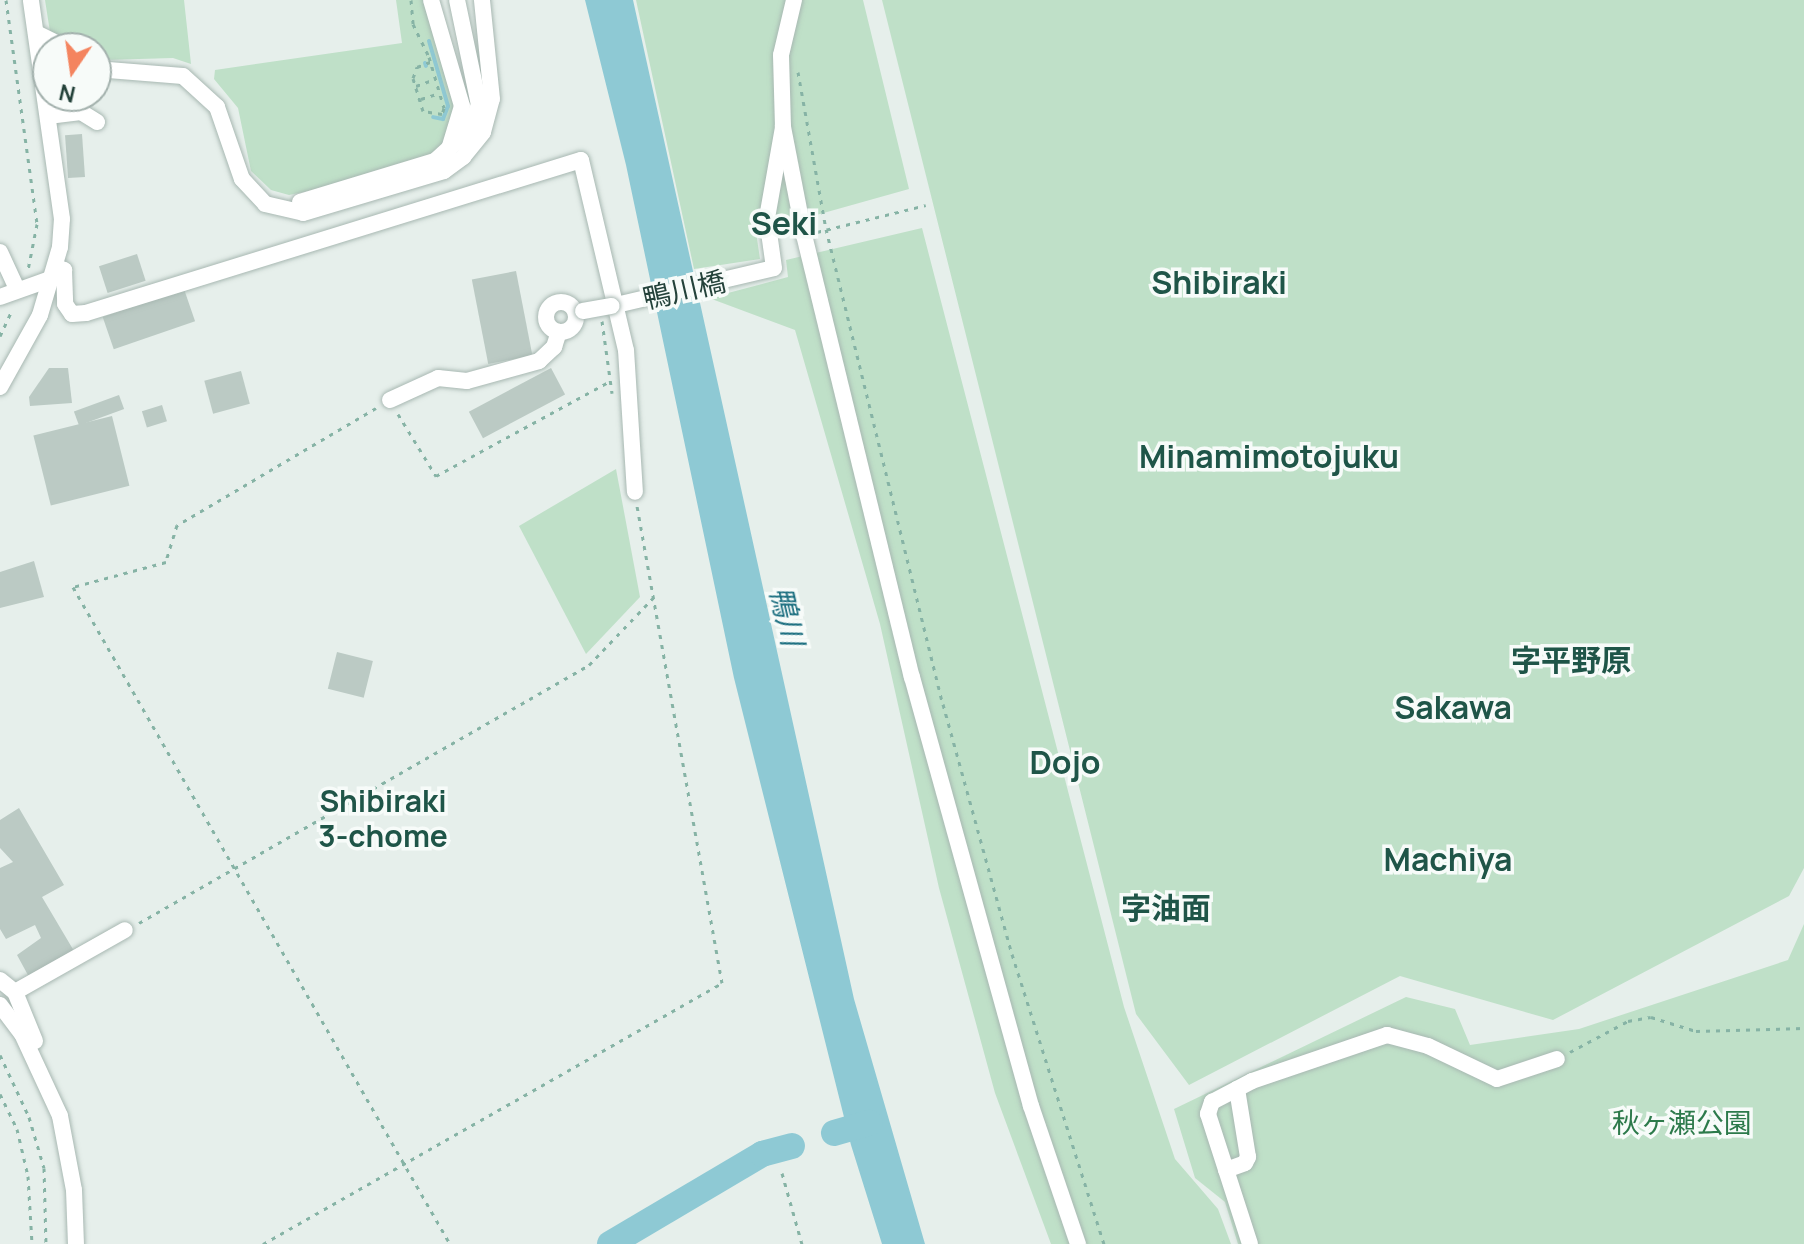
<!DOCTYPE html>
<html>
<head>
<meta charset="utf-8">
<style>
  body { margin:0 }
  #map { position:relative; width:1804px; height:1244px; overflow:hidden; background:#e6efeb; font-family:Manrope,"Noto Sans JP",sans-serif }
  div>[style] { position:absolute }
  .green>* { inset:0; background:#bfe0c8 }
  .water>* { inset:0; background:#8ec9d4 }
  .stream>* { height:4px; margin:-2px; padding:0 2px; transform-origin:2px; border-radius:2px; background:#8ec9d4 }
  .river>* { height:26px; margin:-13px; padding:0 13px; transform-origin:13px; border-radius:13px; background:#8ec9d4 }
  .building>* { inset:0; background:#bbcac4; transform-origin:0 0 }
  .path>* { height:3px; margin-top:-1.5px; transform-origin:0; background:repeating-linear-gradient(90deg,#86b3a5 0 4px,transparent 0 10px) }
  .roads { filter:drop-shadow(0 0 2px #a8b8b2) drop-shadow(0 0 2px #a8b8b2) }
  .minor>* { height:16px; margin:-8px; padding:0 8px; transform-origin:8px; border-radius:8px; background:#fff }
  .minor>.ring { margin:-8px; padding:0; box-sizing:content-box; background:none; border:16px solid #fff; border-radius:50% }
  .bridges { filter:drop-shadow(0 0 2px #a8b8b2) drop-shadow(0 0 2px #a8b8b2) }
  .minor-bridge>* { height:16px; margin:-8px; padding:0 8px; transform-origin:8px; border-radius:8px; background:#fff }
  span { translate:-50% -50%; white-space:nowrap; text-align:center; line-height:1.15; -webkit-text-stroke:7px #f7fbf9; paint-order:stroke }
  .street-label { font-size:28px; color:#24423a }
  .park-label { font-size:28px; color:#2d7a4b }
  .water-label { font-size:30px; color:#1c6f80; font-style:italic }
  .neighbourhood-label { font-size:30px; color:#1f5548; font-weight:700 }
  .quarter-label { font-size:32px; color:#1f5548; font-weight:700 }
  .north { position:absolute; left:32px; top:32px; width:80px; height:80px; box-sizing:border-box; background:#f7fbf9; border:2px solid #a3b1ad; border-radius:50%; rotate:193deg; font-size:22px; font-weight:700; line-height:32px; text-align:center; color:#24423a }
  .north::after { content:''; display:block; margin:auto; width:28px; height:36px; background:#f4845f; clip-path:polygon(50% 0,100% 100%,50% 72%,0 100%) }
</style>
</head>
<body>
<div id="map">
  <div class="green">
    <div style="clip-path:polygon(45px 0,184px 0,191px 64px,173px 58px,104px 60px,96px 56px,96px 48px,80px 48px,50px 32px)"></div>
    <div style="clip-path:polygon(396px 0,423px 0,455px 110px,446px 145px,428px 156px,318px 189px,289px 195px,271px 190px,251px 171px,238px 108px,214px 79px,215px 70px,402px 43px)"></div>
    <div style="clip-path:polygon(636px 0,863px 0,909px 189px,756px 232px,760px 259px,694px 269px)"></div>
    <div style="clip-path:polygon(882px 0,1804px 0,1804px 868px,1789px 896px,1553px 1020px,1400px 976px,1189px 1085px,1136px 1014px)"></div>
    <div style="clip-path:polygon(922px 228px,1124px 1007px,1175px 1159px,1218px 1209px,1231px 1244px,1051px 1244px,995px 1093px,939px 888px,880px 624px,795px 330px,709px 298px,788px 277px,786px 260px)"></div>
    <div style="clip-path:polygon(616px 469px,640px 597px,586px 654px,519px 526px)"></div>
    <div style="clip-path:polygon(1804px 924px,1804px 1244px,1238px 1244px,1225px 1202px,1195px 1178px,1174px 1109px,1406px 997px,1455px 1009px,1470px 1045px,1579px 1029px,1788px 960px)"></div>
  </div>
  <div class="water">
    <div style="clip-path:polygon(585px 0,633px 0,854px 999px,925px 1244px,882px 1244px,851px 1145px,734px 678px,626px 165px)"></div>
  </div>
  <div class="stream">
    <div style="left:429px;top:41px;width:68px;rotate:73.7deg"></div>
    <div style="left:448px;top:106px;width:14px;rotate:111deg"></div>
    <div style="left:443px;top:119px;width:10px;rotate:-169deg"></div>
    <div style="left:425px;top:63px;width:3px;rotate:72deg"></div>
  </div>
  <div class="river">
    <div style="left:834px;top:1133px;width:37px;rotate:-16deg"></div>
    <div style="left:610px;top:1244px;width:177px;rotate:-30.6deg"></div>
    <div style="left:762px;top:1154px;width:31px;rotate:-15deg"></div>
  </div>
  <div class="building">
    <div style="left:82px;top:134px;width:43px;height:17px;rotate:86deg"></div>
    <div style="left:137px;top:254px;width:28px;height:40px;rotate:72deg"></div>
    <div style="left:516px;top:271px;width:86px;height:45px;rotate:79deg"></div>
    <div style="left:184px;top:289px;width:34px;height:86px;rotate:71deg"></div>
    <div style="clip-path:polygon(49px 368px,68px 368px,72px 403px,30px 406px,29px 397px)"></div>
    <div style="left:551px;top:368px;width:30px;height:93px;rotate:62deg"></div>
    <div style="left:241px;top:371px;width:34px;height:38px;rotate:75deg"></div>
    <div style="left:119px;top:395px;width:15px;height:48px;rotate:70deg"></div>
    <div style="left:162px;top:405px;width:17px;height:21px;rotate:73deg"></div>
    <div style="left:112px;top:416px;width:72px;height:81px;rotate:76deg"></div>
    <div style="clip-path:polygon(34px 561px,44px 597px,0 608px,0 572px)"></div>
    <div style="left:337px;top:652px;width:37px;height:38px;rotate:14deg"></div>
    <div style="clip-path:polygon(19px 808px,64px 885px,42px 897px,74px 951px,29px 977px,17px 955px,41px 938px,35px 925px,6px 939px,0 929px,0 868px,13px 862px,0 848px,0 820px)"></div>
  </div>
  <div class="path">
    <div style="left:6px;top:0;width:226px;rotate:82.1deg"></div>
    <div style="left:37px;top:224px;width:47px;rotate:101.1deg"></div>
    <div style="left:411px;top:0;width:24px;rotate:85deg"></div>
    <div style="left:413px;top:24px;width:37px;rotate:64deg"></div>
    <div style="left:429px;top:57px;width:53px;rotate:73.6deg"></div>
    <div style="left:444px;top:108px;width:6px;rotate:108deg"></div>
    <div style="left:442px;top:114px;width:19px;rotate:-171deg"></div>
    <div style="left:423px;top:111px;width:34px;rotate:-107deg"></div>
    <div style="left:413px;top:78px;width:12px;rotate:-70deg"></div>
    <div style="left:417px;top:67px;width:14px;rotate:-21deg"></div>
    <div style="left:798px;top:72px;width:159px;rotate:79.9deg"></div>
    <div style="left:826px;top:229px;width:489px;rotate:76.2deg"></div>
    <div style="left:943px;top:704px;width:259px;rotate:74.6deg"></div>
    <div style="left:1012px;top:954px;width:304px;rotate:72.4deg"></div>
    <div style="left:416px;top:86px;width:20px;rotate:-20deg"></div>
    <div style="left:421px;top:99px;width:19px;rotate:-18deg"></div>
    <div style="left:817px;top:232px;width:112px;rotate:-13.9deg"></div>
    <div style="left:602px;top:321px;width:73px;rotate:82.1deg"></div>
    <div style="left:0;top:336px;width:29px;rotate:-65deg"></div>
    <div style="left:376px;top:408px;width:231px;rotate:149.5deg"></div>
    <div style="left:177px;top:525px;width:39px;rotate:107deg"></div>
    <div style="left:166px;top:562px;width:96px;rotate:165deg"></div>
    <div style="left:73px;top:587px;width:757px;rotate:60.15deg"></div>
    <div style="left:398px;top:414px;width:73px;rotate:58.5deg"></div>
    <div style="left:436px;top:476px;width:198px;rotate:-28.6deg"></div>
    <div style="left:139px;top:923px;width:519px;rotate:-29.83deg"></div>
    <div style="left:589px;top:665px;width:93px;rotate:-46.3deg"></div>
    <div style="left:1570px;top:1052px;width:66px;rotate:-28.1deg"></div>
    <div style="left:1628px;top:1021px;width:23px;rotate:-10deg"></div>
    <div style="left:1651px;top:1017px;width:47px;rotate:17.3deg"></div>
    <div style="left:1696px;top:1031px;width:108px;rotate:-1.6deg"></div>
    <div style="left:0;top:1055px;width:68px;rotate:64.9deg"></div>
    <div style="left:29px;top:1117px;width:53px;rotate:73.6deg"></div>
    <div style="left:44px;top:1168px;width:76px;rotate:88.5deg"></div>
    <div style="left:0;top:1094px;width:39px;rotate:64deg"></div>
    <div style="left:17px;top:1129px;width:48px;rotate:76.8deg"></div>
    <div style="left:28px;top:1176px;width:68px;rotate:86.6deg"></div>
    <div style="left:782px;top:1173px;width:74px;rotate:74.3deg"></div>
    <div style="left:263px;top:1244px;width:528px;rotate:-29.62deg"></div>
    <div style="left:722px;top:983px;width:485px;rotate:-100.1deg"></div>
  </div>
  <div class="roads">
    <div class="minor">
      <div style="left:431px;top:0;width:110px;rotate:73.7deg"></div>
      <div style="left:462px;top:106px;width:45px;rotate:106.8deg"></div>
      <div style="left:36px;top:33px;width:34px;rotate:26deg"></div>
      <div style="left:96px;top:69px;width:87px;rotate:4.6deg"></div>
      <div style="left:183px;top:76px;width:46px;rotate:42.4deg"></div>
      <div style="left:217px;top:107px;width:76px;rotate:70.9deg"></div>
      <div style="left:242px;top:179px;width:34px;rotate:47deg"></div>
      <div style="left:265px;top:204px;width:39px;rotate:13deg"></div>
      <div style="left:303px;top:213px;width:147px;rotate:-16.6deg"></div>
      <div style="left:444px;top:171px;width:24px;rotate:-36deg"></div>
      <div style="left:463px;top:157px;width:32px;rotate:-51deg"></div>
      <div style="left:483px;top:132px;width:34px;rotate:-75deg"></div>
      <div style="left:492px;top:99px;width:100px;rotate:-95.8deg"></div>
      <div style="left:48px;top:116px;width:33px;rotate:-7deg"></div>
      <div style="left:81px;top:112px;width:19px;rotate:32deg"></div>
      <div style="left:783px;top:127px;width:110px;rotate:79deg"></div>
      <div style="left:804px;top:235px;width:455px;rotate:76.3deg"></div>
      <div style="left:912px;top:677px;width:445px;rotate:74.5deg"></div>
      <div style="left:1031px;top:1106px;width:146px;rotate:71.2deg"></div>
      <div style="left:300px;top:202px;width:141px;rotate:-16.9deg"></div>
      <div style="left:435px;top:161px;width:45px;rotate:-42.3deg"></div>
      <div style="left:468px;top:131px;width:28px;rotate:-67deg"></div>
      <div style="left:479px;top:105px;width:107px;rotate:-101.8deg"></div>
      <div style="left:0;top:252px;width:41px;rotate:65.3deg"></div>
      <div style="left:57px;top:267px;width:8px;rotate:23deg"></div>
      <div style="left:64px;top:270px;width:34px;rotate:88deg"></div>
      <div style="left:65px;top:304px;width:12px;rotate:55deg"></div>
      <div style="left:72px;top:314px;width:14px;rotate:-4deg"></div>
      <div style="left:86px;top:313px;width:518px;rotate:-17.18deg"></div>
      <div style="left:581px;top:160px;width:195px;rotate:76.7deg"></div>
      <div style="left:626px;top:350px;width:142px;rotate:86.4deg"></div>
      <div style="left:0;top:297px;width:56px;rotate:-19.7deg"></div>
      <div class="ring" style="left:546px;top:302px;width:14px;height:14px"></div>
      <div style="left:612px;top:306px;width:166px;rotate:-13.2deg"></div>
      <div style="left:774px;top:268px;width:50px;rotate:-98deg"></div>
      <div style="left:767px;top:218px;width:92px;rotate:-80deg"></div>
      <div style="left:783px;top:127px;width:72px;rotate:-91.6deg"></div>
      <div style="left:781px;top:55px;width:57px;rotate:-76.7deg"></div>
      <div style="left:0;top:387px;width:82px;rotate:-60.9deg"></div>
      <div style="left:40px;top:315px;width:71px;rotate:-73.6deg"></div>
      <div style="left:60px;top:247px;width:28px;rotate:-86deg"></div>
      <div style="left:62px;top:219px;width:221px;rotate:-98.1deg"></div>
      <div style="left:390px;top:400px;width:53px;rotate:-24.6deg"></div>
      <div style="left:438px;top:378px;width:29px;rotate:6deg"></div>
      <div style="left:467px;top:381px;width:75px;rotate:-15.5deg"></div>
      <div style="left:539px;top:361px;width:21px;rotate:-43deg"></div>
      <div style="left:554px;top:347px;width:16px;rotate:-72deg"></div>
      <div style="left:0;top:980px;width:19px;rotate:39deg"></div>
      <div style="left:15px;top:992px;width:53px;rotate:67.8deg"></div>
      <div style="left:15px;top:992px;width:126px;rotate:-29.4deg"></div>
      <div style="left:0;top:1005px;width:36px;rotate:53deg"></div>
      <div style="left:22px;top:1034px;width:90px;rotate:65.1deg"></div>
      <div style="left:60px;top:1116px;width:75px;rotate:79.3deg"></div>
      <div style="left:74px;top:1190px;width:54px;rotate:87.9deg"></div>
      <div style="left:1226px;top:1170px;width:20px;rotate:-20deg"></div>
      <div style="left:1245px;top:1163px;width:7px;rotate:-63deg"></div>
      <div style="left:1248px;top:1157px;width:69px;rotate:-99.2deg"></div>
      <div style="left:1250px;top:1244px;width:137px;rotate:-107.9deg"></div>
      <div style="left:1208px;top:1114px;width:13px;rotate:-72deg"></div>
      <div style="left:1212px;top:1102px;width:45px;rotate:-27.7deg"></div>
      <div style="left:1252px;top:1081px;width:143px;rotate:-18.8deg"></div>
      <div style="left:1387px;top:1035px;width:42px;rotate:15deg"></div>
      <div style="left:1428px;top:1046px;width:76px;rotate:25.6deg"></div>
      <div style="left:1497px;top:1079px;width:63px;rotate:-18.4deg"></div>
    </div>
  </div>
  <div class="bridges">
    <div class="minor-bridge">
      <div style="left:583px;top:311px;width:29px;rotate:-10deg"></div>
    </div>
  </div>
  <div class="street-label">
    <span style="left:684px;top:289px;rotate:-13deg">鴨川橋</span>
  </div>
  <div class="park-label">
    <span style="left:1682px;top:1122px">秋ヶ瀬公園</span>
  </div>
  <div class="water-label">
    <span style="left:787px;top:616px;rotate:77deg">鴨川</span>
  </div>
  <div class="neighbourhood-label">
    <span style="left:1571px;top:660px">字平野原</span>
    <span style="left:383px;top:818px">Shibiraki<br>3-chome</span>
    <span style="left:1166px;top:908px">字油面</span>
  </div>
  <div class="quarter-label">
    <span style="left:784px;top:223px">Seki</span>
    <span style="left:1219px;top:282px">Shibiraki</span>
    <span style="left:1269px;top:456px">Minamimotojuku</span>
    <span style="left:1453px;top:707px">Sakawa</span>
    <span style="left:1065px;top:762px">Dojo</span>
    <span style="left:1448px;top:859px">Machiya</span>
  </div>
  <div class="north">N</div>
</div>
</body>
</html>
